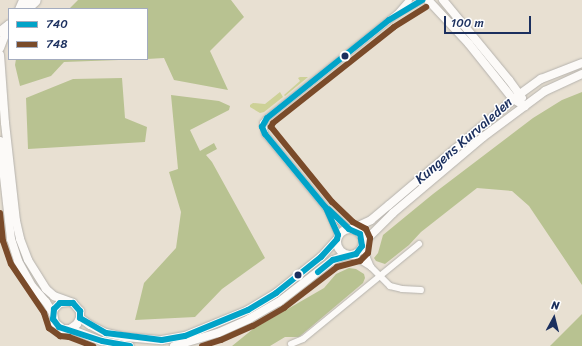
<!DOCTYPE html>
<html>
<head>
<meta charset="utf-8">
<style>
  body { margin:0 }
  #map { position:relative; width:582px; height:346px; overflow:hidden; background:#e8e0d2; font-family:Sriracha,sans-serif }
  div>[style] { position:absolute }
  .green>* { inset:0; background:#cdd197 }
  .forest>* { inset:0; background:#b8c291 }
  .roads { filter:drop-shadow(0 0 1px #b5b2ad) drop-shadow(0 0 1px #b5b2ad) }
  .minor>* { height:6px; margin:-3px; padding:0 3px; transform-origin:3px; border-radius:3px; background:#fcfaf8 }
  .tertiary>* { height:8px; margin:-4px; padding:0 4px; transform-origin:4px; border-radius:4px; background:#fcfaf8 }
  .tertiary>.ring { margin:-4px; padding:0; box-sizing:content-box; background:none; border:8px solid #fcfaf8; border-radius:50% }
  .secondary>* { height:9px; margin:-4.5px; padding:0 4.5px; transform-origin:4.5px; border-radius:4.5px; background:#fcfaf8 }
  .motorway>* { height:12px; margin:-6px; padding:0 6px; transform-origin:6px; border-radius:6px; background:#fcfaf8 }
  .bus-1>* { height:6px; margin:-3px; padding:0 3px; transform-origin:3px; border-radius:3px; background:#01a3c8 }
  .bus-2>* { height:6px; margin:-3px; padding:0 3px; transform-origin:3px; border-radius:3px; background:#7a4b2a }
  .dots>* { width:11px; height:11px; translate:-50% -50%; box-sizing:border-box; border:2px solid #fff; border-radius:50% }
  span { translate:-50% -50%; white-space:nowrap; text-align:center; line-height:1.15; -webkit-text-stroke:3px #fff; paint-order:stroke }
  .street-label { font-size:14px; color:#1b2f5e }
  .legend { position:absolute; left:8px; top:8px; width:140px; height:52px; box-sizing:border-box; background:#fff; border:1px solid #a4acbf; margin:0; padding:5px 7px; list-style:none; font-size:12px; color:#1b2f5e }
  .legend li { display:flex; align-items:center; gap:8px; height:20px }
  .legend b { width:20px; border:1px solid #a4acbf }
  .north { position:absolute; left:534px; top:298px; width:40px; height:40px; -webkit-text-stroke:3px #fff; paint-order:stroke; rotate:7deg; font-size:11px; font-weight:700; line-height:16px; text-align:center; color:#1b2f5e }
  .north::after { content:''; display:block; margin:auto; width:14px; height:18px; background:#1b2f5e; clip-path:polygon(50% 0,100% 100%,50% 72%,0 100%) }
  .scale { position:absolute; left:444px; top:16px; width:87px; height:18px; box-sizing:border-box; border:2px solid #1b2f5e; border-top:0; padding-left:5px; font-size:12px; line-height:14px; white-space:nowrap; color:#1b2f5e; -webkit-text-stroke:3px #fff; paint-order:stroke }
</style>
</head>
<body>
<div id="map">
  <div class="green">
    <div style="clip-path:polygon(300px 77px,308px 77px,285px 96px,284px 95px,300px 81px,298px 78px)"></div>
    <div style="clip-path:polygon(280px 92px,283px 97px,264px 112px,260px 113px,250px 107px,250px 105px,253px 103px,265px 104px)"></div>
  </div>
  <div class="forest">
    <div style="clip-path:polygon(78px 0,231px 0,244px 17px,210px 51px,228px 90px,174px 80px,164px 58px,147px 59px,147px 9px,69px 9px)"></div>
    <div style="clip-path:polygon(16px 59px,146px 59px,64px 62px,51px 76px,20px 86px,15px 65px)"></div>
    <div style="clip-path:polygon(122px 78px,125px 118px,147px 127px,145px 142px,28px 149px,26px 98px,73px 79px)"></div>
    <div style="clip-path:polygon(582px 92px,582px 285px,529px 206px,512px 191px,477px 188px,421px 232px,409px 245px,385px 264px,376px 261px,374px 258px,378px 253px,383px 235px,433px 194px,533px 118px,562px 100px)"></div>
    <div style="clip-path:polygon(171px 95px,219px 101px,230px 106px,229px 110px,190px 130px,200px 151px,214px 143px,217px 149px,206px 155px,212px 162px,265px 258px,222px 289px,195px 317px,135px 320px,144px 283px,176px 248px,181px 212px,169px 172px,178px 169px)"></div>
    <div style="clip-path:polygon(349px 268px,356px 269px,364px 274px,365px 278px,363px 283px,299px 337px,285px 337px,270px 346px,232px 346px,253px 329px,324px 288px,336px 274px)"></div>
    <div style="clip-path:polygon(582px 314px,582px 346px,550px 346px)"></div>
  </div>
  <div class="roads">
    <div class="minor">
      <div style="left:400px;top:12px;width:25px;rotate:-29deg"></div>
      <div style="left:328px;top:211px;width:26px;rotate:67deg"></div>
      <div style="left:349px;top:229px;width:31px;rotate:-138deg"></div>
      <div style="left:326px;top:208px;width:96px;rotate:-129.5deg"></div>
      <div style="left:265px;top:134px;width:11px;rotate:-100deg"></div>
      <div style="left:263px;top:123px;width:6px;rotate:-51deg"></div>
      <div style="left:267px;top:118px;width:166px;rotate:-38.7deg"></div>
      <div style="left:397px;top:14px;width:18px;rotate:-49deg"></div>
      <div style="left:362px;top:246px;width:23px;rotate:67deg"></div>
      <div style="left:371px;top:267px;width:27px;rotate:45deg"></div>
      <div style="left:390px;top:286px;width:12px;rotate:14deg"></div>
      <div style="left:402px;top:289px;width:19px;rotate:3deg"></div>
      <div style="left:352px;top:255px;width:22px;rotate:32deg"></div>
      <div style="left:291px;top:344px;width:13px;rotate:-23deg"></div>
      <div style="left:303px;top:339px;width:150px;rotate:-39.3deg"></div>
    </div>
    <div class="tertiary">
      <div style="left:428px;top:0;width:60px;rotate:47deg"></div>
      <div style="left:469px;top:44px;width:70px;rotate:51.3deg"></div>
      <div style="left:513px;top:99px;width:14px;rotate:30deg"></div>
      <div style="left:443px;top:0;width:104px;rotate:50.5deg"></div>
      <div style="left:509px;top:80px;width:22px;rotate:54deg"></div>
      <div style="left:0;top:48px;width:25px;rotate:-69deg"></div>
      <div style="left:0;top:55px;width:68px;rotate:85.8deg"></div>
      <div style="left:5px;top:123px;width:99px;rotate:83.6deg"></div>
      <div style="left:16px;top:221px;width:18px;rotate:77deg"></div>
      <div style="left:20px;top:239px;width:22px;rotate:69deg"></div>
      <div style="left:28px;top:260px;width:34px;rotate:58deg"></div>
      <div style="left:46px;top:289px;width:11px;rotate:41deg"></div>
      <div style="left:54px;top:296px;width:20px;rotate:20deg"></div>
      <div style="left:73px;top:303px;width:11px;rotate:49deg"></div>
      <div style="left:80px;top:311px;width:7px;rotate:90deg"></div>
      <div style="left:80px;top:318px;width:7px;rotate:117deg"></div>
      <div style="left:77px;top:324px;width:9px;rotate:144deg"></div>
      <div style="left:70px;top:329px;width:7px;rotate:180deg"></div>
      <div style="left:63px;top:329px;width:10px;rotate:-143deg"></div>
      <div style="left:55px;top:323px;width:10px;rotate:-101deg"></div>
      <div style="left:53px;top:313px;width:4px;rotate:-76deg"></div>
      <div style="left:54px;top:309px;width:8px;rotate:-45deg"></div>
      <div style="left:60px;top:303px;width:9px;rotate:-6deg"></div>
      <div style="left:0;top:141px;width:99px;rotate:83.6deg"></div>
      <div style="left:11px;top:239px;width:23px;rotate:72deg"></div>
      <div style="left:18px;top:261px;width:29px;rotate:61deg"></div>
      <div style="left:32px;top:286px;width:21px;rotate:49deg"></div>
      <div style="left:46px;top:302px;width:13px;rotate:58deg"></div>
      <div style="left:352px;top:229px;width:21px;rotate:-25deg"></div>
      <div style="left:371px;top:220px;width:23px;rotate:-40deg"></div>
      <div style="left:389px;top:205px;width:172px;rotate:-40.3deg"></div>
      <div style="left:520px;top:94px;width:26px;rotate:-36deg"></div>
      <div style="left:541px;top:79px;width:44px;rotate:-21.3deg"></div>
      <div class="ring" style="left:337px;top:229px;width:18px;height:18px"></div>
      <div style="left:363px;top:243px;width:42px;rotate:-45deg"></div>
      <div style="left:393px;top:213px;width:118px;rotate:-40.2deg"></div>
      <div style="left:483px;top:137px;width:77px;rotate:-36.6deg"></div>
      <div style="left:545px;top:91px;width:41px;rotate:-24.7deg"></div>
      <div style="left:80px;top:318px;width:12px;rotate:35deg"></div>
      <div style="left:90px;top:325px;width:18px;rotate:27deg"></div>
      <div style="left:106px;top:333px;width:19px;rotate:12deg"></div>
      <div style="left:125px;top:337px;width:37px;rotate:5deg"></div>
      <div style="left:162px;top:340px;width:23px;rotate:-10deg"></div>
      <div style="left:185px;top:336px;width:68px;rotate:-22.4deg"></div>
      <div style="left:248px;top:310px;width:33px;rotate:-31deg"></div>
      <div style="left:276px;top:293px;width:58px;rotate:-38.7deg"></div>
      <div style="left:321px;top:257px;width:24px;rotate:-48deg"></div>
      <div style="left:70px;top:329px;width:34px;rotate:21deg"></div>
      <div style="left:102px;top:341px;width:28px;rotate:10deg"></div>
      <div style="left:174px;top:346px;width:46px;rotate:-16.5deg"></div>
      <div style="left:218px;top:333px;width:34px;rotate:-24deg"></div>
      <div style="left:249px;top:319px;width:34px;rotate:-30deg"></div>
      <div style="left:279px;top:302px;width:68px;rotate:-37.9deg"></div>
      <div style="left:333px;top:260px;width:15px;rotate:-20deg"></div>
    </div>
    <div class="secondary">
      <div style="left:19px;top:9px;width:10px;rotate:-66deg"></div>
      <div style="left:0;top:31px;width:11px;rotate:-38deg"></div>
    </div>
    <div class="motorway">
      <div style="left:25px;top:9px;width:13px;rotate:-42deg"></div>
    </div>
  </div>
  <div class="bus-1">
    <div style="left:262px;top:127px;width:10px;rotate:-61deg"></div>
    <div style="left:267px;top:118px;width:156px;rotate:-38.8deg"></div>
    <div style="left:389px;top:20px;width:39px;rotate:-31deg"></div>
    <div style="left:318px;top:272px;width:19px;rotate:-39deg"></div>
    <div style="left:333px;top:260px;width:24px;rotate:-15deg"></div>
    <div style="left:356px;top:254px;width:10px;rotate:-53deg"></div>
    <div style="left:362px;top:246px;width:12px;rotate:-99deg"></div>
    <div style="left:360px;top:234px;width:12px;rotate:-156deg"></div>
    <div style="left:349px;top:229px;width:28px;rotate:-136deg"></div>
    <div style="left:130px;top:346px;width:28px;rotate:-170deg"></div>
    <div style="left:102px;top:341px;width:45px;rotate:-162deg"></div>
    <div style="left:59px;top:327px;width:10px;rotate:-127deg"></div>
    <div style="left:53px;top:319px;width:10px;rotate:-84deg"></div>
    <div style="left:54px;top:309px;width:8px;rotate:-45deg"></div>
    <div style="left:60px;top:303px;width:13px"></div>
    <div style="left:73px;top:303px;width:11px;rotate:49deg"></div>
    <div style="left:80px;top:311px;width:7px;rotate:90deg"></div>
    <div style="left:80px;top:318px;width:30px;rotate:30deg"></div>
    <div style="left:106px;top:333px;width:56px;rotate:7.1deg"></div>
    <div style="left:162px;top:340px;width:23px;rotate:-10deg"></div>
    <div style="left:185px;top:336px;width:68px;rotate:-22.4deg"></div>
    <div style="left:248px;top:310px;width:33px;rotate:-31deg"></div>
    <div style="left:276px;top:293px;width:58px;rotate:-38.7deg"></div>
    <div style="left:321px;top:257px;width:24px;rotate:-48deg"></div>
    <div style="left:337px;top:239px;width:4px;rotate:-76deg"></div>
    <div style="left:338px;top:235px;width:30px;rotate:-114deg"></div>
    <div style="left:326px;top:208px;width:96px;rotate:-129.5deg"></div>
    <div style="left:265px;top:134px;width:8px;rotate:-113deg"></div>
  </div>
  <div class="bus-2">
    <div style="left:0;top:213px;width:28px;rotate:84deg"></div>
    <div style="left:3px;top:241px;width:24px;rotate:71deg"></div>
    <div style="left:11px;top:264px;width:59px;rotate:56deg"></div>
    <div style="left:44px;top:313px;width:16px;rotate:72deg"></div>
    <div style="left:49px;top:328px;width:14px;rotate:36deg"></div>
    <div style="left:60px;top:336px;width:9px;rotate:6deg"></div>
    <div style="left:69px;top:337px;width:26px;rotate:21deg"></div>
    <div style="left:202px;top:346px;width:20px;rotate:-18deg"></div>
    <div style="left:221px;top:340px;width:35px;rotate:-24deg"></div>
    <div style="left:253px;top:326px;width:36px;rotate:-30deg"></div>
    <div style="left:284px;top:308px;width:67px;rotate:-37.7deg"></div>
    <div style="left:337px;top:267px;width:24px;rotate:-15deg"></div>
    <div style="left:360px;top:261px;width:11px;rotate:-45deg"></div>
    <div style="left:368px;top:253px;width:15px;rotate:-82deg"></div>
    <div style="left:370px;top:238px;width:10px;rotate:-114deg"></div>
    <div style="left:366px;top:229px;width:15px;rotate:-152deg"></div>
    <div style="left:353px;top:222px;width:29px;rotate:-136deg"></div>
    <div style="left:332px;top:202px;width:97px;rotate:-129.1deg"></div>
    <div style="left:271px;top:127px;width:4px;rotate:-63deg"></div>
    <div style="left:273px;top:123px;width:154px;rotate:-38.4deg"></div>
    <div style="left:394px;top:27px;width:38px;rotate:-32deg"></div>
  </div>
  <div class="dots">
    <div style="left:345px;top:56px;background:#1b2f5e"></div>
    <div style="left:298px;top:275px;background:#1b2f5e"></div>
  </div>
  <div class="street-label">
    <span style="left:464px;top:141px;rotate:-41deg">Kungens Kurvaleden</span>
  </div>
  <ul class="legend">
  <li><b style="height:5px;background:#01a3c8"></b>740</li>
  <li><b style="height:5px;background:#7a4b2a"></b>748</li>
  </ul>
  <div class="north">N</div>
  <div class="scale">100 m</div>
</div>
</body>
</html>
